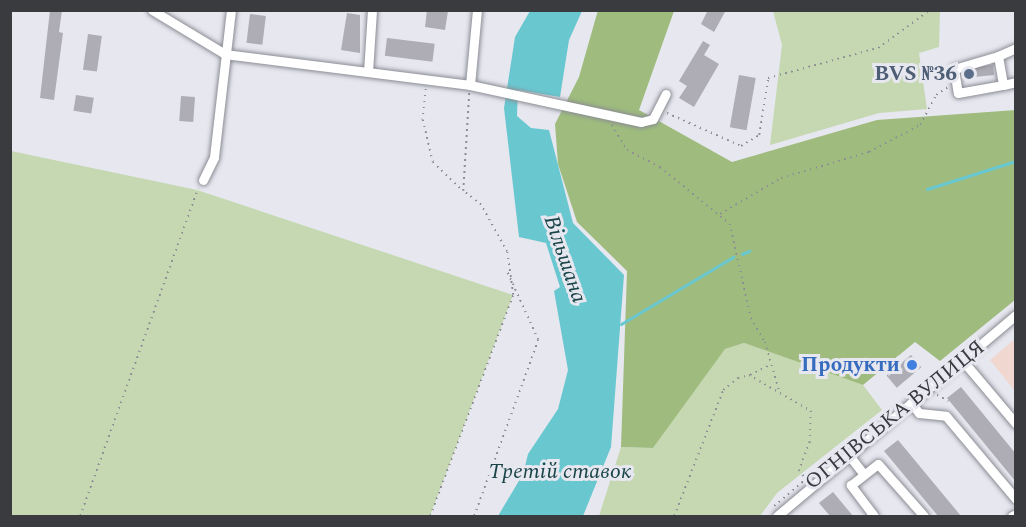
<!DOCTYPE html>
<html>
<head>
<meta charset="utf-8">
<style>
  body { margin:0 }
  #map { position:relative; width:1026px; height:527px; overflow:hidden; background:#e6e7ef; font-family:Spectral,serif }
  div>[style] { position:absolute }
  .education>* { inset:0; background:#f0d7cf }
  .green>* { inset:0; background:#c6d8b2 }
  .forest>* { inset:0; background:#9fbc7e }
  .water>* { inset:0; background:#69c7d0 }
  .stream>* { height:3px; margin:-1.5px; padding:0 1.5px; transform-origin:1.5px; border-radius:1.5px; background:#69c7d0 }
  .building>* { inset:0; background:#aeacb4; transform-origin:0 0 }
  .path>* { height:1.5px; margin-top:-0.75px; transform-origin:0; background:repeating-linear-gradient(90deg,#8d8e94 0 1.5px,transparent 0 6px) }
  .roads { filter:drop-shadow(0 0 2px #8b8c94) drop-shadow(0 0 2px #8b8c94) }
  .minor>* { height:9px; margin:-4.5px; padding:0 4.5px; transform-origin:4.5px; border-radius:4.5px; background:#fff }
  .dots>* { width:16px; height:16px; translate:-50% -50%; box-sizing:border-box; border:3px solid #e6e7ef; border-radius:50% }
  span { translate:-50% -50%; white-space:nowrap; text-align:center; line-height:1.15; -webkit-text-stroke:6px #e6e7ef; paint-order:stroke }
  .service-label { font-size:21px; color:#4e5e75; font-weight:700 }
  .right { translate:-100% -50%; text-align:right }
  .shop-label { font-size:21px; color:#366cbe; font-weight:700 }
  .street-label { font-size:21px; color:#3a3b3e }
  .water-label { font-size:22px; color:#194448; font-style:italic }
  .frame { position:absolute; inset:0; border:12px solid #3a3b3e; pointer-events:none }
</style>
</head>
<body>
<div id="map">
  <div class="education">
    <div style="clip-path:polygon(1015px 339px,1015px 391px,990px 360px)"></div>
  </div>
  <div class="green">
    <div style="clip-path:polygon(773px 11px,940px 11px,939px 47px,919px 53px,927px 109px,879px 113px,770px 145px,782px 45px)"></div>
    <div style="clip-path:polygon(11px 151px,197px 190px,513px 295px,430px 516px,11px 516px)"></div>
    <div style="clip-path:polygon(744px 343px,863px 385px,882px 410px,777px 493px,760px 516px,599px 516px,621px 447px,653px 448px,710px 364px,725px 349px)"></div>
  </div>
  <div class="forest">
    <div style="clip-path:polygon(598px 10px,674px 11px,639px 110px,732px 162px,877px 120px,1016px 110px,1015px 300px,940px 361px,915px 342px,863px 385px,744px 343px,725px 349px,653px 448px,621px 447px,627px 271px,577px 222px,558px 164px,555px 124px,579px 77px)"></div>
  </div>
  <div class="water">
    <div style="clip-path:polygon(530px 11px,582px 11px,569px 40px,560px 97px,518px 90px,517px 116px,531px 128px,549px 130px,573px 223px,624px 275px,611px 447px,583px 516px,498px 516px,523px 474px,528px 454px,558px 409px,568px 370px,554px 291px,560px 287px,546px 243px,519px 237px,504px 108px,515px 37px)"></div>
  </div>
  <div class="stream">
    <div style="left:927px;top:189px;width:93px;rotate:-17.5deg"></div>
    <div style="left:742px;top:254px;width:8px;rotate:-23deg"></div>
    <div style="left:621px;top:324px;width:131px;rotate:-30.9deg"></div>
  </div>
  <div class="building">
    <div style="clip-path:polygon(50px 10px,62px 10px,59px 32px,63px 33px,54px 100px,40px 98px)"></div>
    <div style="clip-path:polygon(427px 10px,448px 11px,445px 30px,425px 27px)"></div>
    <div style="clip-path:polygon(708px 10px,726px 10px,714px 32px,701px 24px)"></div>
    <div style="clip-path:polygon(347px 13px,360px 15px,360px 53px,341px 50px)"></div>
    <div style="left:250px;top:14px;width:16px;height:29px;rotate:7deg"></div>
    <div style="left:88px;top:34px;width:14px;height:36px;rotate:8deg"></div>
    <div style="left:387px;top:38px;width:48px;height:18px;rotate:7deg"></div>
    <div style="clip-path:polygon(703px 41px,710px 45px,704px 55px,719px 64px,694px 107px,679px 98px,687px 86px,679px 81px)"></div>
    <div style="left:993px;top:65px;width:10px;height:32px;rotate:84deg"></div>
    <div style="left:739px;top:75px;width:17px;height:53px;rotate:10deg"></div>
    <div style="left:76px;top:95px;width:18px;height:16px;rotate:9deg"></div>
    <div style="left:181px;top:96px;width:14px;height:25px;rotate:4deg"></div>
    <div style="left:911px;top:355px;width:16px;height:32px;rotate:50deg"></div>
    <div style="clip-path:polygon(961px 387px,1016px 454px,1016px 482px,947px 398px)"></div>
    <div style="clip-path:polygon(898px 440px,961px 516px,938px 516px,884px 451px)"></div>
    <div style="clip-path:polygon(833px 492px,853px 516px,830px 516px,819px 503px)"></div>
  </div>
  <div class="path">
    <div style="left:426px;top:89px;width:31px;rotate:96deg"></div>
    <div style="left:423px;top:120px;width:43px;rotate:76.6deg"></div>
    <div style="left:433px;top:162px;width:40px;rotate:44deg"></div>
    <div style="left:667px;top:113px;width:81px;rotate:24deg"></div>
    <div style="left:741px;top:146px;width:21px;rotate:-31deg"></div>
    <div style="left:759px;top:135px;width:58px;rotate:-81deg"></div>
    <div style="left:768px;top:78px;width:114px;rotate:-15.3deg"></div>
    <div style="left:878px;top:48px;width:64px;rotate:-36.2deg"></div>
    <div style="left:612px;top:125px;width:29px;rotate:59deg"></div>
    <div style="left:627px;top:150px;width:37px;rotate:27deg"></div>
    <div style="left:660px;top:167px;width:90px;rotate:39.2deg"></div>
    <div style="left:730px;top:224px;width:96px;rotate:77.4deg"></div>
    <div style="left:751px;top:318px;width:28px;rotate:60deg"></div>
    <div style="left:765px;top:342px;width:53px;rotate:73.6deg"></div>
    <div style="left:720px;top:214px;width:71px;rotate:-30.5deg"></div>
    <div style="left:781px;top:178px;width:92px;rotate:-16.5deg"></div>
    <div style="left:869px;top:152px;width:58px;rotate:-27.9deg"></div>
    <div style="left:920px;top:125px;width:34px;rotate:-62deg"></div>
    <div style="left:936px;top:95px;width:14px;rotate:-34deg"></div>
    <div style="left:750px;top:375px;width:22px;rotate:-27deg"></div>
    <div style="left:937px;top:395px;width:13px;rotate:27deg"></div>
    <div style="left:774px;top:506px;width:85px;rotate:-40.2deg"></div>
    <div style="left:80px;top:516px;width:348px;rotate:-70.2deg"></div>
    <div style="left:430px;top:516px;width:236px;rotate:-69.4deg"></div>
    <div style="left:513px;top:295px;width:43px;rotate:-97.9deg"></div>
    <div style="left:507px;top:252px;width:54px;rotate:-119deg"></div>
    <div style="left:481px;top:205px;width:23px;rotate:-142deg"></div>
    <div style="left:463px;top:191px;width:98px;rotate:-86.5deg"></div>
    <div style="left:474px;top:516px;width:187px;rotate:-70deg"></div>
    <div style="left:538px;top:340px;width:75px;rotate:-114.5deg"></div>
    <div style="left:674px;top:516px;width:135px;rotate:-68.7deg"></div>
    <div style="left:723px;top:390px;width:19px;rotate:-39deg"></div>
    <div style="left:738px;top:378px;width:11px;rotate:-15deg"></div>
    <div style="left:749px;top:375px;width:72px;rotate:30.1deg"></div>
    <div style="left:811px;top:411px;width:31px;rotate:92deg"></div>
    <div style="left:810px;top:442px;width:30px;rotate:111deg"></div>
    <div style="left:799px;top:470px;width:11px;rotate:52deg"></div>
  </div>
  <div class="roads">
    <div class="minor">
      <div style="left:152px;top:10px;width:85px;rotate:31.1deg"></div>
      <div style="left:225px;top:54px;width:247px;rotate:7.2deg"></div>
      <div style="left:470px;top:85px;width:175px;rotate:12.2deg"></div>
      <div style="left:641px;top:122px;width:12px;rotate:-14deg"></div>
      <div style="left:653px;top:119px;width:28px;rotate:-63deg"></div>
      <div style="left:1016px;top:48px;width:20px;rotate:156deg"></div>
      <div style="left:998px;top:56px;width:29px;rotate:80deg"></div>
      <div style="left:1003px;top:85px;width:13px;rotate:-13deg"></div>
      <div style="left:998px;top:56px;width:46px;rotate:163.5deg"></div>
      <div style="left:954px;top:69px;width:24px;rotate:81deg"></div>
      <div style="left:958px;top:93px;width:46px;rotate:-10.1deg"></div>
      <div style="left:368px;top:72px;width:62px;rotate:-86.3deg"></div>
      <div style="left:470px;top:85px;width:75px;rotate:-84.7deg"></div>
      <div style="left:203px;top:180px;width:25px;rotate:-64deg"></div>
      <div style="left:214px;top:157px;width:148px;rotate:-83.4deg"></div>
      <div style="left:963px;top:361px;width:82px;rotate:49.9deg"></div>
      <div style="left:911px;top:403px;width:13px;rotate:51deg"></div>
      <div style="left:919px;top:413px;width:27px;rotate:6deg"></div>
      <div style="left:946px;top:416px;width:109px;rotate:49.9deg"></div>
      <div style="left:848px;top:454px;width:24px;rotate:52deg"></div>
      <div style="left:777px;top:516px;width:312px;rotate:-40.1deg"></div>
      <div style="left:874px;top:516px;width:39px;rotate:-127deg"></div>
      <div style="left:851px;top:485px;width:34px;rotate:-38deg"></div>
      <div style="left:878px;top:464px;width:69px;rotate:48.5deg"></div>
      <div style="left:1012px;top:516px;width:4px;rotate:-27deg"></div>
    </div>
  </div>
  <div class="dots">
    <div style="left:969px;top:74px;background:#5c6f8a"></div>
    <div style="left:912px;top:365px;background:#3f7fe0"></div>
  </div>
  <div class="service-label">
    <span class="right" style="left:957px;top:74px">BVS №36</span>
  </div>
  <div class="shop-label">
    <span class="right" style="left:900px;top:365px">Продукти</span>
  </div>
  <div class="street-label">
    <span style="left:895px;top:415px;rotate:-39deg">ОГНІВСЬКА ВУЛИЦЯ</span>
  </div>
  <div class="water-label">
    <span style="left:565px;top:259px;rotate:71deg">Вільшана</span>
    <span style="left:560px;top:472px">Третій ставок</span>
  </div>
  <div class="frame"></div>
</div>
</body>
</html>
